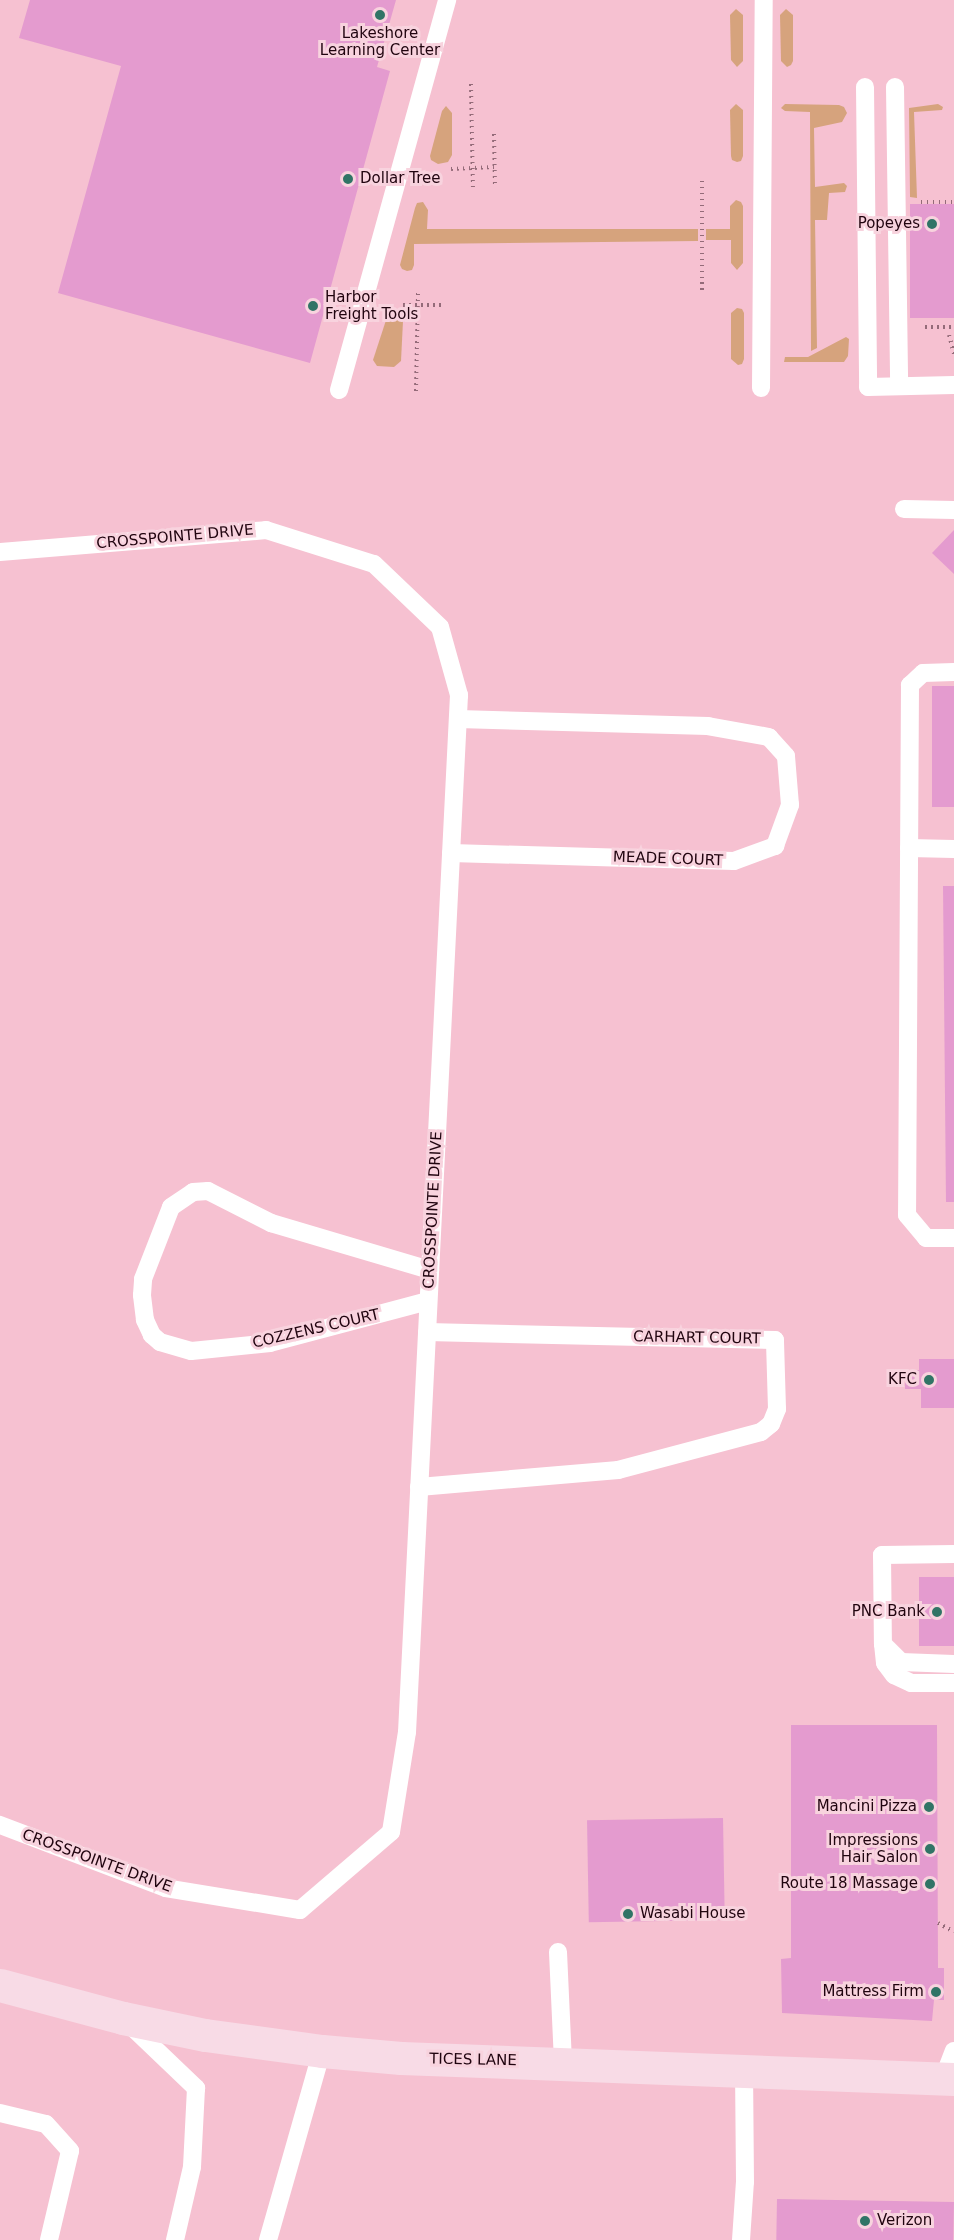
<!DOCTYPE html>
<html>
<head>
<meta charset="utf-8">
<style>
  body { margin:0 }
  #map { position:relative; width:954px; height:2240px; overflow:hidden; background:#f6c1d1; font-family:"DejaVu Sans",sans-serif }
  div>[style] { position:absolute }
  .green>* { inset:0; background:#d6a37d }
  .building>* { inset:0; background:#e49bcf; transform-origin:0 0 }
  .path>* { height:4px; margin-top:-2px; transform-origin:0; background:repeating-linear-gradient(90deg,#946b79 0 1.5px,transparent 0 6px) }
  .lane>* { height:18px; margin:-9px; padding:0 9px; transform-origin:9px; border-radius:9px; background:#fff }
  .secondary>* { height:33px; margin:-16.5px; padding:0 16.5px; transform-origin:16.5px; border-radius:16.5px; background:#f8dbe6 }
  .dots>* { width:16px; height:16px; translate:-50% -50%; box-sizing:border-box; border:3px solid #f8d3de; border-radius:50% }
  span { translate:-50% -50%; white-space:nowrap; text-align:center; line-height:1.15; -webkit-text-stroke:6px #f8d3de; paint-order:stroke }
  .poi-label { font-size:15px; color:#20040f }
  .left { translate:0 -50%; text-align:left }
  .right { translate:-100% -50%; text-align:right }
  .street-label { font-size:15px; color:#20040f }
</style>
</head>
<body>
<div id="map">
  <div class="green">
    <div style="clip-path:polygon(736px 9px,743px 15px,743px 61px,737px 67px,731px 60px,730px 15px)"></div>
    <div style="clip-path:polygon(786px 9px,793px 15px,793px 61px,791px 65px,787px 67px,781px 61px,780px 15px)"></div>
    <div style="clip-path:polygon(736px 104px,743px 110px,743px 156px,741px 161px,737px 162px,732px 160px,731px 156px,730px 110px)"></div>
    <div style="clip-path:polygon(785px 104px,839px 105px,844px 107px,847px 113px,842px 122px,814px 128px,815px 187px,844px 183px,847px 186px,845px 192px,829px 193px,827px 220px,815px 220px,817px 348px,811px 351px,810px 112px,785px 111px,781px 108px)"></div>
    <div style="clip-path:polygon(938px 104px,943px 107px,942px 110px,914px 112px,917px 198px,910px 197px,909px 108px)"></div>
    <div style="clip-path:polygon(446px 106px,452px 113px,452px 155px,448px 162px,438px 164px,431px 160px,430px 156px,442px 111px)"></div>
    <div style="clip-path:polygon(736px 200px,741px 202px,743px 206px,743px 263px,737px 270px,731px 263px,731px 240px,706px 240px,706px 229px,730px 229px,730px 206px)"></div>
    <div style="clip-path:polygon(423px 202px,428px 210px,427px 229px,698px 229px,698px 241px,414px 244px,414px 265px,412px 270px,407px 271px,402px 269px,400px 265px,415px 208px,417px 203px)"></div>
    <div style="clip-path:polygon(737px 308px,742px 309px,744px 313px,744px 359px,742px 364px,738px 365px,731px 359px,731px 313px)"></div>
    <div style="clip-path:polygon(389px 311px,398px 312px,403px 321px,401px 361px,394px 367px,377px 366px,373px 360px)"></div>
    <div style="clip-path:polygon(846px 337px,849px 339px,848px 356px,844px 362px,784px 362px,785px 357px,808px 357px)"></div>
  </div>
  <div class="building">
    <div style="clip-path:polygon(30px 0,396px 0,377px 67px,390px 71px,310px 363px,58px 293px,121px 66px,19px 38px)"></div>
    <div style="left:910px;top:204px;width:44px;height:114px"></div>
    <div style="clip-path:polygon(954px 530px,954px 574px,932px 553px)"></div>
    <div style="left:932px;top:686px;width:22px;height:121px"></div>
    <div style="clip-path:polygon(943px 886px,954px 886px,954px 1202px,946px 1202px)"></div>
    <div style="clip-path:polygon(919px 1359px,954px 1359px,954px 1408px,921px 1408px,921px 1389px,905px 1389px,905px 1370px,919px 1370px)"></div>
    <div style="left:954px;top:1577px;width:69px;height:35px;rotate:90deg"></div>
    <div style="clip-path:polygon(791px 1725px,937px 1725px,938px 1968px,944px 1968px,944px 2000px,934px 2000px,932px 2021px,782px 2013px,781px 1959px,791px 1958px)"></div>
    <div style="left:723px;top:1818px;width:102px;height:136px;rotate:89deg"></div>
    <div style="left:777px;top:2199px;width:177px;height:41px;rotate:1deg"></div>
  </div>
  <div class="path">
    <div style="left:471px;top:84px;width:103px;rotate:88.9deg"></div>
    <div style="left:494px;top:134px;width:53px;rotate:88.9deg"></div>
    <div style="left:451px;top:169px;width:43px;rotate:-2.7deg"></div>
    <div style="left:921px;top:202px;width:33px"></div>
    <div style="left:702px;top:290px;width:109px;rotate:-90deg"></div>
    <div style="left:403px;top:305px;width:42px"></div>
    <div style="left:925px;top:327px;width:29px"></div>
    <div style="left:949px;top:335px;width:20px;rotate:75deg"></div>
    <div style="left:416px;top:391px;width:98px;rotate:-88.8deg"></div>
    <div style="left:938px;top:1923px;width:18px;rotate:29deg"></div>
  </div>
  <div class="lane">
    <div style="left:865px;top:87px;width:300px;rotate:89.4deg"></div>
    <div style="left:868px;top:387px;width:86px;rotate:-1.3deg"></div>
    <div style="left:895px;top:87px;width:299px;rotate:89.2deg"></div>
    <div style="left:761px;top:388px;width:388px;rotate:-89.6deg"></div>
    <div style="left:339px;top:390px;width:405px;rotate:-74.5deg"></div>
    <div style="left:904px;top:509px;width:50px;rotate:1.1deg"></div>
    <div style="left:0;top:552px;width:267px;rotate:-4.7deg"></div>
    <div style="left:266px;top:530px;width:113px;rotate:17.5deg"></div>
    <div style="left:374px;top:564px;width:91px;rotate:43.7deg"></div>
    <div style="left:440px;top:627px;width:71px;rotate:74.4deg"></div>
    <div style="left:459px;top:695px;width:1038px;rotate:92.87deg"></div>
    <div style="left:407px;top:1732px;width:101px;rotate:99.1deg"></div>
    <div style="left:391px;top:1832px;width:120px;rotate:139.4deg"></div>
    <div style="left:300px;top:1910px;width:136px;rotate:-170.7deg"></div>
    <div style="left:166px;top:1888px;width:178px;rotate:-159.2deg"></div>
    <div style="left:954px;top:672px;width:31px;rotate:178deg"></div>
    <div style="left:923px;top:673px;width:18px;rotate:137deg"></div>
    <div style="left:910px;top:685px;width:530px;rotate:90.32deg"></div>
    <div style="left:907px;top:1215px;width:30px;rotate:50deg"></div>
    <div style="left:926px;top:1238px;width:28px"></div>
    <div style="left:909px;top:848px;width:45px;rotate:1.3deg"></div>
    <div style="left:451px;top:853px;width:283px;rotate:1.6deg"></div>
    <div style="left:734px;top:861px;width:44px;rotate:-20.1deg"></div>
    <div style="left:775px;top:846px;width:44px;rotate:-69.9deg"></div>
    <div style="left:790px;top:805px;width:49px;rotate:-94.7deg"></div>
    <div style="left:786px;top:756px;width:25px;rotate:-132deg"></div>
    <div style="left:769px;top:737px;width:62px;rotate:-169.8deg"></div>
    <div style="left:708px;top:726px;width:250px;rotate:-178.4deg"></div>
    <div style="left:428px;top:1301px;width:163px;rotate:165.1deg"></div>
    <div style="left:270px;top:1343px;width:79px;rotate:174.2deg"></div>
    <div style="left:191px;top:1351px;width:32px;rotate:-164deg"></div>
    <div style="left:160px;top:1342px;width:11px;rotate:-139deg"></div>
    <div style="left:152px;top:1335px;width:17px;rotate:-115deg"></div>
    <div style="left:145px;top:1320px;width:25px;rotate:-97deg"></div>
    <div style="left:142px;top:1295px;width:16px;rotate:-86deg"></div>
    <div style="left:143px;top:1279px;width:77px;rotate:-68.7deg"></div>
    <div style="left:171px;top:1207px;width:27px;rotate:-34deg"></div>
    <div style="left:193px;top:1192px;width:15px;rotate:-4deg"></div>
    <div style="left:208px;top:1191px;width:71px;rotate:26.9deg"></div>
    <div style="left:271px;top:1223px;width:166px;rotate:16.5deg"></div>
    <div style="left:419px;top:1487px;width:200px;rotate:-4.9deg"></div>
    <div style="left:618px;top:1470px;width:148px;rotate:-14.9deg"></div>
    <div style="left:761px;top:1432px;width:13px;rotate:-39deg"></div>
    <div style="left:771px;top:1424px;width:16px;rotate:-68deg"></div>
    <div style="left:777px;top:1409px;width:69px;rotate:-91.7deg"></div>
    <div style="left:775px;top:1340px;width:348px;rotate:-178.7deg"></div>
    <div style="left:954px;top:1554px;width:72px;rotate:179.2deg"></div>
    <div style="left:882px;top:1555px;width:89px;rotate:89.4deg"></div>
    <div style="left:883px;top:1644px;width:25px;rotate:45deg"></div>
    <div style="left:901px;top:1662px;width:53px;rotate:2.2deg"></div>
    <div style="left:883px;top:1644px;width:19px;rotate:84deg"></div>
    <div style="left:885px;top:1663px;width:15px;rotate:53deg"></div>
    <div style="left:894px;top:1675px;width:19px;rotate:25deg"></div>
    <div style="left:911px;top:1683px;width:43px"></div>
    <div style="left:558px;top:1952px;width:110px;rotate:87.4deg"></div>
    <div style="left:129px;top:2024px;width:93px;rotate:43.7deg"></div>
    <div style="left:196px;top:2088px;width:79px;rotate:92.9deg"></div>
    <div style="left:192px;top:2167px;width:75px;rotate:103.1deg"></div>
    <div style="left:943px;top:2079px;width:30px;rotate:-69deg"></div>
    <div style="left:0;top:2113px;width:47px;rotate:13.4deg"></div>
    <div style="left:46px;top:2124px;width:36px;rotate:48deg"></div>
    <div style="left:70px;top:2151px;width:91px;rotate:103.3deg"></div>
    <div style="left:268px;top:2240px;width:197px;rotate:-74.1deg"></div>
    <div style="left:741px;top:2240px;width:58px;rotate:-86.1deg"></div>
    <div style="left:745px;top:2182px;width:109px;rotate:-90.5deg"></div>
  </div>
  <div class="secondary">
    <div style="left:0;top:1985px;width:127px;rotate:15deg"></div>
    <div style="left:123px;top:2018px;width:84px;rotate:11.7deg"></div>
    <div style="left:205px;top:2035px;width:118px;rotate:7.8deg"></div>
    <div style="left:322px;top:2051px;width:79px;rotate:5.1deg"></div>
    <div style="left:401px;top:2058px;width:553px;rotate:2.17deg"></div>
  </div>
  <div class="dots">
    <div style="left:380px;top:15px;background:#317466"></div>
    <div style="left:348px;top:179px;background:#317466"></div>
    <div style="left:932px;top:224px;background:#317466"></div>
    <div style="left:313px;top:306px;background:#317466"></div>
    <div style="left:929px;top:1380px;background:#317466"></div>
    <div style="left:937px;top:1612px;background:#317466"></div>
    <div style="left:929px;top:1807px;background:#317466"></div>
    <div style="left:930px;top:1849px;background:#317466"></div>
    <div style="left:930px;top:1884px;background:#317466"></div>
    <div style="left:628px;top:1914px;background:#317466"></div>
    <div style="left:936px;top:1992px;background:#317466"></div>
    <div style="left:865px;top:2221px;background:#317466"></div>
  </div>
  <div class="poi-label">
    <span style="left:380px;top:42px">Lakeshore<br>Learning Center</span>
    <span class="left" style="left:360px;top:179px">Dollar Tree</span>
    <span class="right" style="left:920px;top:224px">Popeyes</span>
    <span class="left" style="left:325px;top:306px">Harbor<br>Freight Tools</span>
    <span class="right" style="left:917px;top:1380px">KFC</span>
    <span class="right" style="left:925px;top:1612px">PNC Bank</span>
    <span class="right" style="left:917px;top:1807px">Mancini Pizza</span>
    <span class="right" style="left:918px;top:1849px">Impressions<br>Hair Salon</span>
    <span class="right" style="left:918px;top:1884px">Route 18 Massage</span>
    <span class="left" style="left:640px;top:1914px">Wasabi House</span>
    <span class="right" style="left:924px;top:1992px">Mattress Firm</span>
    <span class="left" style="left:877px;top:2221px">Verizon</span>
  </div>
  <div class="street-label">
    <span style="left:175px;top:537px;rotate:-5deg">CROSSPOINTE DRIVE</span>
    <span style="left:668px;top:859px;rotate:2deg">MEADE COURT</span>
    <span style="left:433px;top:1210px;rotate:-87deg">CROSSPOINTE DRIVE</span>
    <span style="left:316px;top:1329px;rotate:-13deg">COZZENS COURT</span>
    <span style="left:697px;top:1338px;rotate:1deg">CARHART COURT</span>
    <span style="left:97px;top:1861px;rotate:20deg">CROSSPOINTE DRIVE</span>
    <span style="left:473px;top:2060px;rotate:1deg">TICES LANE</span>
  </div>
</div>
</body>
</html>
